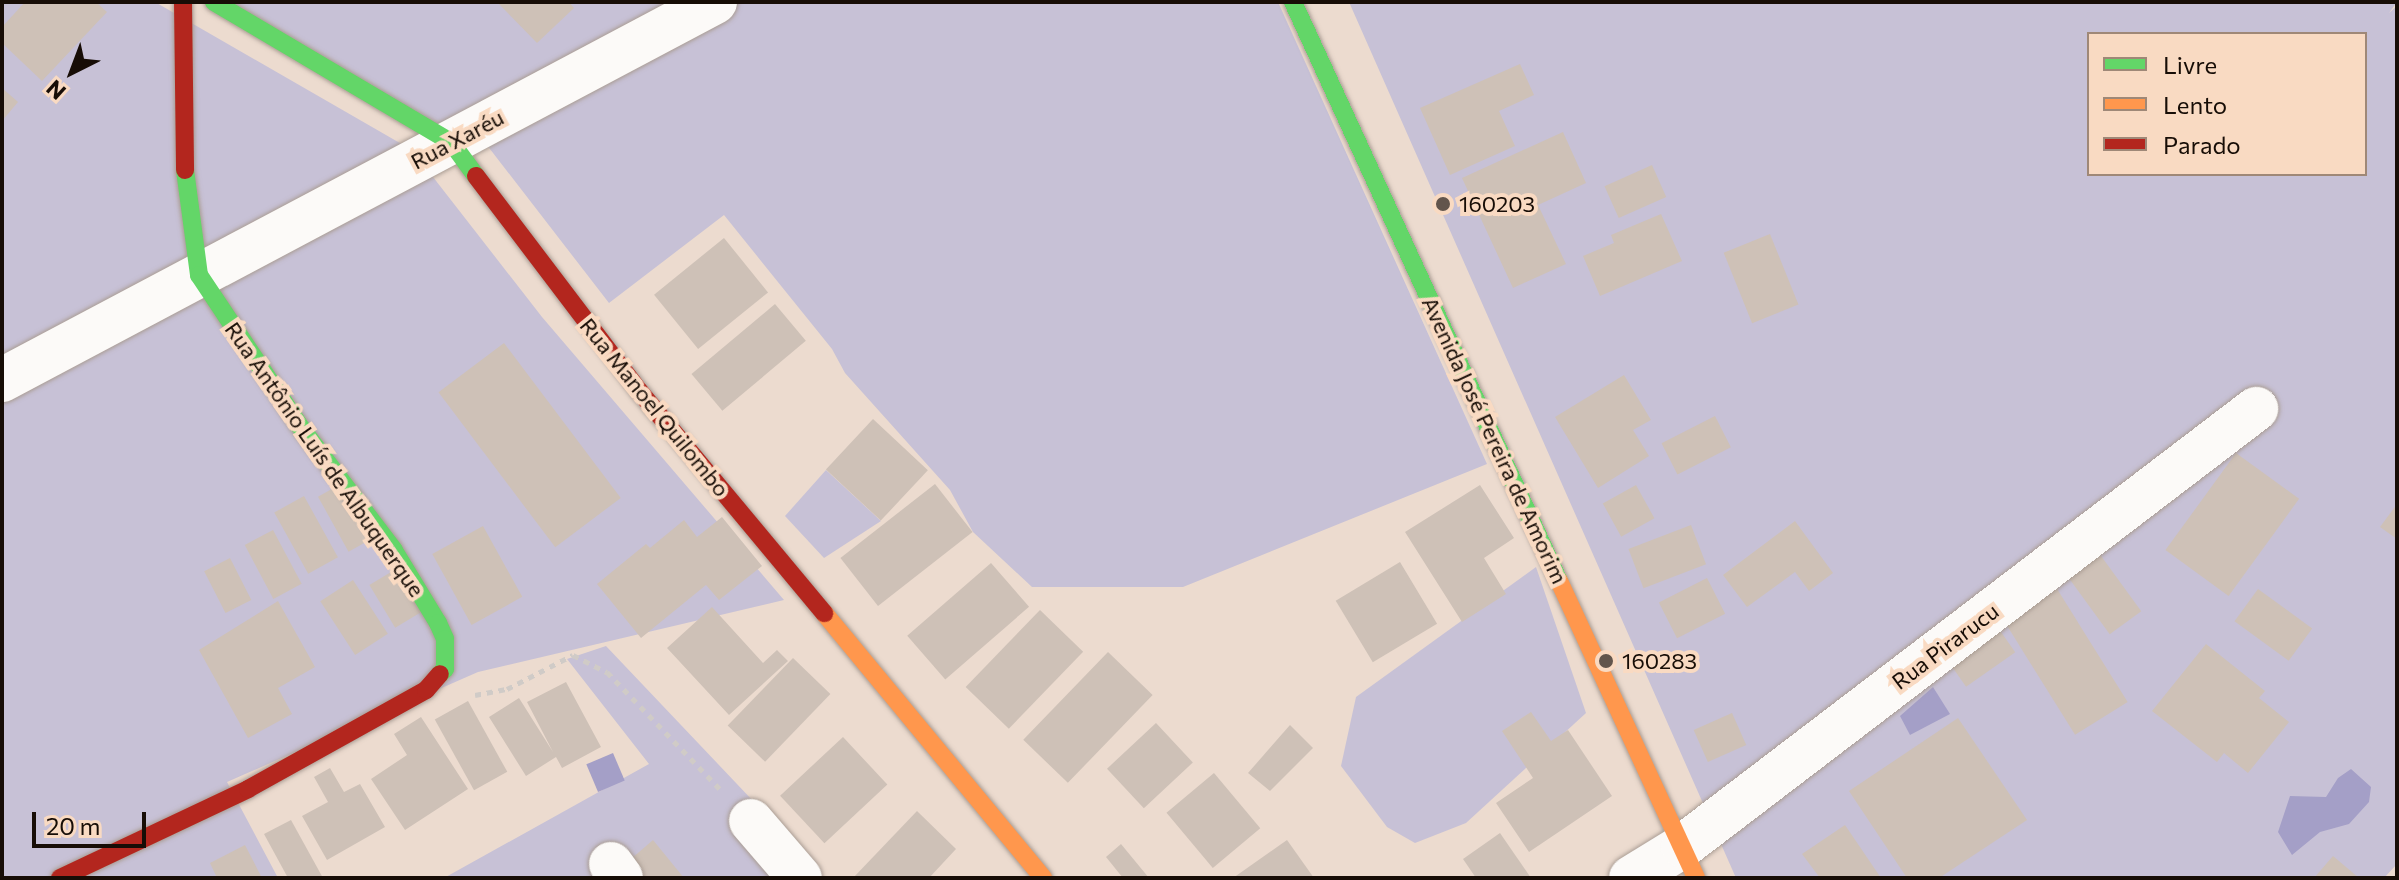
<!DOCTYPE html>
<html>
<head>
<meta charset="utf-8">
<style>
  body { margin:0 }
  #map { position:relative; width:2399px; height:880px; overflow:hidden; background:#ecdbcf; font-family:Commissioner,sans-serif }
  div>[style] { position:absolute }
  .green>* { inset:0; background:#c7c1d6 }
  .water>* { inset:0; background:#a49fc7; transform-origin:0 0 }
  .building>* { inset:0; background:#cec1b7; transform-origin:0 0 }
  .path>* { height:5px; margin-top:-2.5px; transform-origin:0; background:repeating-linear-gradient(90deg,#d0cbc7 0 6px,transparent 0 12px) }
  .roads { filter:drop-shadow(0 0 2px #aa9d94) drop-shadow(0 0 2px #aa9d94) }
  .street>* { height:44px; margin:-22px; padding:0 22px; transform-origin:22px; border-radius:22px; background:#fcfaf8 }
  .fast>* { height:18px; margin:-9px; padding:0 9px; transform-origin:9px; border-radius:9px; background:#63d668 }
  .slow>* { height:18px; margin:-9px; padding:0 9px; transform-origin:9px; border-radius:9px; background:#ff974d }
  .jam>* { height:18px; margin:-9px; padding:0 9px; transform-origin:9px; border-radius:9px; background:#b3261e }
  .dots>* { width:22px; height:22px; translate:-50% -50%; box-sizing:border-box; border:4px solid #f9dac2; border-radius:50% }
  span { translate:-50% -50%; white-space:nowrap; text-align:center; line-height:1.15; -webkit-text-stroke:8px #f9dac2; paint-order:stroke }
  .street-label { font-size:22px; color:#170d06 }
  .poi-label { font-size:22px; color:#170d06 }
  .left { translate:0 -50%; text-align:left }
  .frame { position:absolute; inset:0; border:4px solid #170d06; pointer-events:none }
  .legend { position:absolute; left:2087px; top:32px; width:280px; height:144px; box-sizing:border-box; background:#f9dac2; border:2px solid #9f8877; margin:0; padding:10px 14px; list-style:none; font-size:24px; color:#170d06 }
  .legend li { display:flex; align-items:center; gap:16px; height:40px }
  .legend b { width:40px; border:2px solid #9f8877 }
  .north { position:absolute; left:32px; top:32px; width:80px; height:80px; -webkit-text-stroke:6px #f9dac2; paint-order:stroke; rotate:222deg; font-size:22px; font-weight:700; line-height:32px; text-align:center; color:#170d06 }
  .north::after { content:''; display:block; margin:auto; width:28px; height:36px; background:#170d06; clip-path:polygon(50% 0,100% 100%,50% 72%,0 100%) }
  .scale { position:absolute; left:32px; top:812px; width:114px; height:36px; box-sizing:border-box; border:4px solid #170d06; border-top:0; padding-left:10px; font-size:24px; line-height:28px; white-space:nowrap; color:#170d06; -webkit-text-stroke:6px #f9dac2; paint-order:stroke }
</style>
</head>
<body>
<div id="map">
  <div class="green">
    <div style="clip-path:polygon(2px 2px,155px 2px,412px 150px,542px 317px,784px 600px,478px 672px,227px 782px,278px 878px,2px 878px)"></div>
    <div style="clip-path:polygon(218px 2px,701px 2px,442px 139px)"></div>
    <div style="clip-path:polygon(740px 2px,1278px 2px,1487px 464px,1183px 587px,1032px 587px,973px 532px,950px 490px,845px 373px,832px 349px,724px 215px,609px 303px,483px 140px)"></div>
    <div style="clip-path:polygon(evenodd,1349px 2px,2397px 2px,2389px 13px,2397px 6px,2397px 864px,2384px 878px,1736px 878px,1349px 2px,2089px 34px,2365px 34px,2365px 174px,2089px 174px,2089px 34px)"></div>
    <div style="clip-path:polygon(826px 470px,881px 521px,824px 558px,785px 516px)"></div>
    <div style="clip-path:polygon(1536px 567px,1586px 713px,1466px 823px,1415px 843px,1387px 827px,1341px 766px,1356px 697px)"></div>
    <div style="clip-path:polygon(606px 646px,774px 823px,817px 878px,444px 878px,649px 764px,567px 659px)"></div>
  </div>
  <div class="water">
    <div style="clip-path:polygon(1933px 687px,1950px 714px,1910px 735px,1900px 716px)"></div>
    <div style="left:613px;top:753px;width:30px;height:29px;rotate:67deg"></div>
    <div style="clip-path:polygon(2351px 769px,2371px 787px,2369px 802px,2349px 824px,2320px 832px,2292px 855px,2278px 832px,2290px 796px,2326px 797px,2338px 778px)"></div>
  </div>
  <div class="building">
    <div style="clip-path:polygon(25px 2px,96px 2px,107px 12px,42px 81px,2px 43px,2px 27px)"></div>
    <div style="clip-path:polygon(497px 2px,569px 2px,574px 8px,537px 43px)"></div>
    <div style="clip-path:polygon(1520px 64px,1534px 95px,1499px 111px,1515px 146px,1450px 175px,1420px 108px)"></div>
    <div style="clip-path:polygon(2px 88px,18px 102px,2px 121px)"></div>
    <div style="clip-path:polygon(1563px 132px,1586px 183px,1538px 205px,1566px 264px,1513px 288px,1462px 178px)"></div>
    <div style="left:1652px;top:165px;width:35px;height:52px;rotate:66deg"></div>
    <div style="clip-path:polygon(1661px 214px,1682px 261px,1600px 296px,1583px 256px,1614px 243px,1611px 235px)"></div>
    <div style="left:1770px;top:234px;width:76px;height:50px;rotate:68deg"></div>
    <div style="left:724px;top:238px;width:70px;height:90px;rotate:51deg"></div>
    <div style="left:775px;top:304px;width:48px;height:109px;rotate:50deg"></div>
    <div style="left:504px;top:343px;width:194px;height:82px;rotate:53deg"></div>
    <div style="clip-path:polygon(1624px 375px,1651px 420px,1633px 430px,1649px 456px,1598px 488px,1555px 417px)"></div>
    <div style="left:1715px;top:416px;width:35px;height:60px;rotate:63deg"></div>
    <div style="left:873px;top:419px;width:75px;height:69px;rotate:43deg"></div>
    <div style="left:2236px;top:453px;width:78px;height:120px;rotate:36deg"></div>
    <div style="left:935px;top:484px;width:61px;height:120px;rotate:52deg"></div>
    <div style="left:339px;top:485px;width:63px;height:24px;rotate:61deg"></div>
    <div style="clip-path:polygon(1480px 485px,1514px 538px,1484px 558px,1506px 594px,1462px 622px,1405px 532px)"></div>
    <div style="left:1636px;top:485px;width:38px;height:38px;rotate:61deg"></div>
    <div style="left:304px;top:496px;width:70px;height:34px;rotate:61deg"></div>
    <div style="clip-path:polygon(2397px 504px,2397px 539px,2380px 527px)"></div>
    <div style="clip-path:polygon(722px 517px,762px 566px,719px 600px,706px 585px,641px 638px,597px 584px,646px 544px,650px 548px,684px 520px,697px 537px)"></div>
    <div style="clip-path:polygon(1795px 521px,1833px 573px,1809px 591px,1795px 572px,1747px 607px,1723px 575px)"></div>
    <div style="left:1691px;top:525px;width:42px;height:67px;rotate:69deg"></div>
    <div style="left:483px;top:526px;width:81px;height:58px;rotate:61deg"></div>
    <div style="left:273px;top:530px;width:61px;height:32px;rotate:62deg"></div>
    <div style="left:2096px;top:549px;width:77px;height:39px;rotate:54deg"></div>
    <div style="left:230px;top:558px;width:47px;height:29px;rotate:63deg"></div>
    <div style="left:1400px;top:562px;width:72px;height:75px;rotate:59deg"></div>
    <div style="left:991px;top:563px;width:58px;height:111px;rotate:49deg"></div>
    <div style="left:396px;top:569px;width:50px;height:31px;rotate:59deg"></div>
    <div style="left:1707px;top:578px;width:40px;height:54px;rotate:63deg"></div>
    <div style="left:353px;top:580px;width:64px;height:39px;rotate:57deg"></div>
    <div style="left:2054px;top:584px;width:139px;height:62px;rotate:58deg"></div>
    <div style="left:2258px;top:589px;width:67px;height:40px;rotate:36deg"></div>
    <div style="clip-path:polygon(278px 601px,315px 667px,278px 688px,292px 714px,248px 738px,199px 650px)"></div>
    <div style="clip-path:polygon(712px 607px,763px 663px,777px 650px,788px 661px,729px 715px,667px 648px)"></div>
    <div style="left:1040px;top:610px;width:60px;height:107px;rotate:44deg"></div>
    <div style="left:1994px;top:622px;width:37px;height:60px;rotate:55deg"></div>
    <div style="clip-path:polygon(2206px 644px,2265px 691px,2259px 698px,2289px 722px,2248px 773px,2224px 753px,2217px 762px,2152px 711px)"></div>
    <div style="left:1108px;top:652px;width:62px;height:122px;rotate:44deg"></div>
    <div style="left:793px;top:658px;width:52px;height:94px;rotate:44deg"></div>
    <div style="clip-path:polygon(566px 682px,601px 747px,562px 768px,556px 757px,526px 776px,489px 717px,519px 698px,553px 752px,527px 702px)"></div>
    <div style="left:468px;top:701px;width:81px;height:38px;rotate:61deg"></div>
    <div style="clip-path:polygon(1531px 712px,1551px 741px,1568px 730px,1612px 796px,1529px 852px,1496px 803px,1533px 778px,1502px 731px)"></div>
    <div style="left:1732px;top:713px;width:35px;height:42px;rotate:66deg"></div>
    <div style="clip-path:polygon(421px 717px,468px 789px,405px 830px,371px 779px,407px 755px,394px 734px)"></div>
    <div style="clip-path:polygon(1958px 718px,2027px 820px,1939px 878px,1907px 878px,1849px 791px)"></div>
    <div style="left:1156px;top:723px;width:54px;height:67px;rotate:47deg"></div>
    <div style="clip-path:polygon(1290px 725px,1313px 748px,1270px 791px,1248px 773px)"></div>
    <div style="left:843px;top:737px;width:65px;height:86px;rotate:47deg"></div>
    <div style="clip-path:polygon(330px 768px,344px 792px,360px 784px,385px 827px,327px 860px,302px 816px,328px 802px,314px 777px)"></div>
    <div style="left:1214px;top:773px;width:72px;height:62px;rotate:50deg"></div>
    <div style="clip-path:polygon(917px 811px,956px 849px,929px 878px,853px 878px)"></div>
    <div style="clip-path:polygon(291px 820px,323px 878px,288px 878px,264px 834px)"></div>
    <div style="clip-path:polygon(1845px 825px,1881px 878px,1820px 878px,1802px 854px)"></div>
    <div style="clip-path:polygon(1500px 833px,1531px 878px,1476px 878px,1463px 859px)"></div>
    <div style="clip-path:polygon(653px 840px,684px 878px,634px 878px,624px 865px)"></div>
    <div style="clip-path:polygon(1287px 840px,1314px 878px,1233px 878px)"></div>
    <div style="clip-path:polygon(1121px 844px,1149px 878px,1123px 878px,1106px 857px)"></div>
    <div style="clip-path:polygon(245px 845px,262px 878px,217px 878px,210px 863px)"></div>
    <div style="clip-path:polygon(2333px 856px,2359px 878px,2314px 878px)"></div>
  </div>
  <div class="path">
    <div style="left:475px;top:695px;width:33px;rotate:-11deg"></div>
    <div style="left:507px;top:689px;width:74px;rotate:-27.3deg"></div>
    <div style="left:573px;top:655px;width:38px;rotate:27deg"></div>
    <div style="left:607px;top:672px;width:165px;rotate:46deg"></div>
  </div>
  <div class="roads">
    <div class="street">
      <div style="left:2px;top:380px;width:807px;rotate:-27.93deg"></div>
      <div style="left:751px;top:821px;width:75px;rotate:49.3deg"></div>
      <div style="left:611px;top:864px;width:17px;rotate:54deg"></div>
      <div style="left:1631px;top:878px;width:61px;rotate:-31.6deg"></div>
      <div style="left:1683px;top:846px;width:721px;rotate:-37.33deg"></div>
    </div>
    <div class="fast">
      <div style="left:214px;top:2px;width:275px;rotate:30.6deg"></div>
      <div style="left:451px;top:142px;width:42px;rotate:53.7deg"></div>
      <div style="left:1293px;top:2px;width:637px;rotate:65.33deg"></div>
      <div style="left:185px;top:170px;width:106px;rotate:82.4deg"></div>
      <div style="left:199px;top:275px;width:180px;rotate:56.3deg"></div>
      <div style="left:299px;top:425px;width:156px;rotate:52.8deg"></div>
      <div style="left:393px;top:549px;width:87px;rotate:58.7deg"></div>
      <div style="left:438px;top:623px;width:17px;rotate:66deg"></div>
      <div style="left:445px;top:639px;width:30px;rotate:90deg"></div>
      <div style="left:445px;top:669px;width:7px;rotate:135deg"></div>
    </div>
    <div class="slow">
      <div style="left:1559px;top:581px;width:327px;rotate:65.2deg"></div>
      <div style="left:824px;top:613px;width:344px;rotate:50.4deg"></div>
    </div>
    <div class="jam">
      <div style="left:183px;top:2px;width:168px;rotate:89.3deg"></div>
      <div style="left:476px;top:176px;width:271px;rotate:52.8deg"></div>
      <div style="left:640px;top:392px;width:288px;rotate:50.2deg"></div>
      <div style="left:60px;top:878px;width:208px;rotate:-25.3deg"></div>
      <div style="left:248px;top:789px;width:204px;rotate:-29.1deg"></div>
      <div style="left:426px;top:690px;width:21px;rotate:-49deg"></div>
    </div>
  </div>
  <div class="dots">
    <div style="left:1443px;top:204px;background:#62554c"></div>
    <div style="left:1606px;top:661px;background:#62554c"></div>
  </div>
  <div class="street-label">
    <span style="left:457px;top:139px;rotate:-28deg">Rua Xaréu</span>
    <span style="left:655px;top:407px;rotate:51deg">Rua Manoel Quilombo</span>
    <span style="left:1495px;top:440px;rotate:65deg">Avenida José Pereira de Amorim</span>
    <span style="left:325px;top:459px;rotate:55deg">Rua Antônio Luís de Albuquerque</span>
    <span style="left:1945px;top:646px;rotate:-37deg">Rua Pirarucu</span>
  </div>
  <div class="poi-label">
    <span class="left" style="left:1459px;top:204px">160203</span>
    <span class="left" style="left:1622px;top:661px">160283</span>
  </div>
  <div class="frame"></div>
  <ul class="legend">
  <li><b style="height:10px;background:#63d668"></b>Livre</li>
  <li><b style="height:10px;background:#ff974d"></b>Lento</li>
  <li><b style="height:10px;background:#b3261e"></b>Parado</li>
  </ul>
  <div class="north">N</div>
  <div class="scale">20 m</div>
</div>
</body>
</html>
